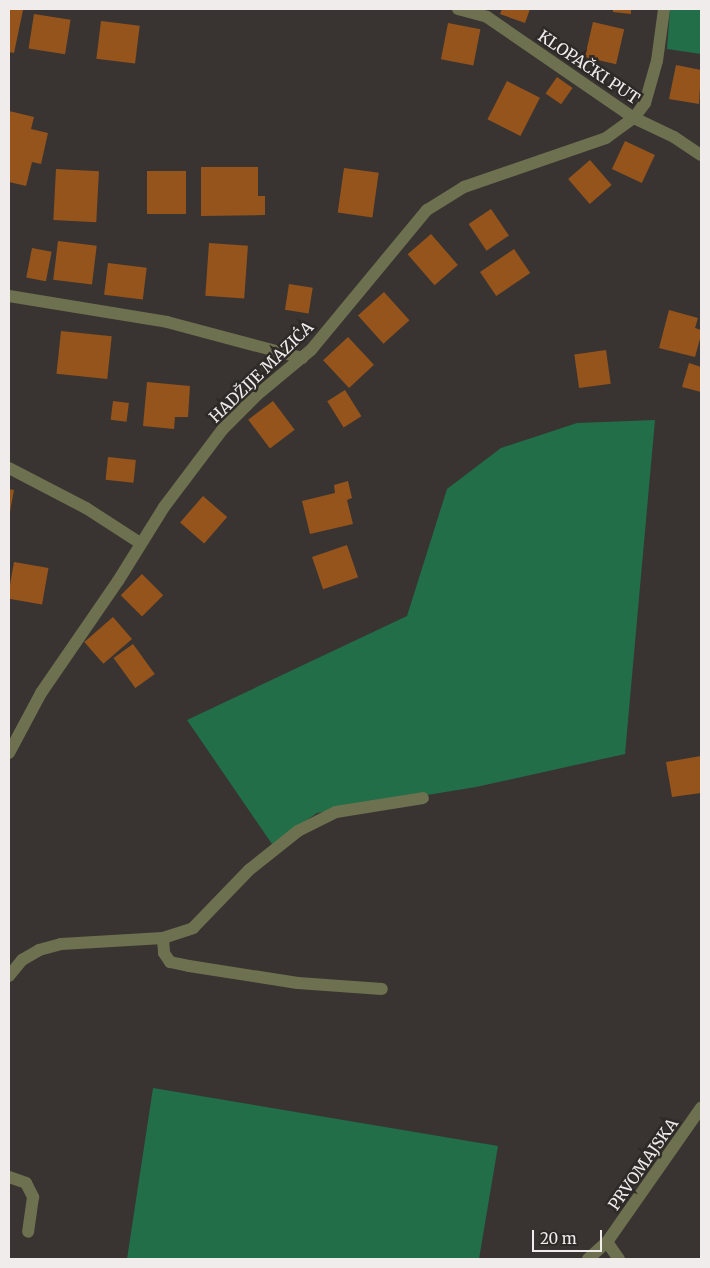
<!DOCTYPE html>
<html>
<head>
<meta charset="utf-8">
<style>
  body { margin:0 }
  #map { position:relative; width:710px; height:1268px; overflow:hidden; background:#393431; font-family:Merriweather,serif }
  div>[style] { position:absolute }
  .green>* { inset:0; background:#216e48 }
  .building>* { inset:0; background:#95541c; transform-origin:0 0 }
  .street>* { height:12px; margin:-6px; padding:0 6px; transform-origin:6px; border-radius:6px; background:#6e7150 }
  span { translate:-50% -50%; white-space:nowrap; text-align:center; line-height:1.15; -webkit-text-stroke:5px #2e2a27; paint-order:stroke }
  .street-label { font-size:16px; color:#efeceb }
  .frame { position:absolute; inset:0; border:10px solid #efeceb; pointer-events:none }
  .scale { position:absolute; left:532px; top:1230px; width:70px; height:22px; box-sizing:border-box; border:2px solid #efeceb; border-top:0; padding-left:6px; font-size:15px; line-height:18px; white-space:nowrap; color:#efeceb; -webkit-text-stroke:4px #2e2a27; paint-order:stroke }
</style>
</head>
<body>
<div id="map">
  <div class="green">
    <div style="clip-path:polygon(670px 9px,701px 9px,701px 54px,667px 49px)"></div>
    <div style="clip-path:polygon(655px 420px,625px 754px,476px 787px,317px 813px,272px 844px,187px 720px,407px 616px,447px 489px,501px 448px,577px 423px)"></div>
    <div style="clip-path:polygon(153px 1088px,498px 1146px,479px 1259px,127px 1259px)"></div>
  </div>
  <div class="building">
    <div style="clip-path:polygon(9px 9px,23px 10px,14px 53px,9px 52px)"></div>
    <div style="clip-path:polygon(502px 9px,530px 9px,525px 23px,500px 14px)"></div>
    <div style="clip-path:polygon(613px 9px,631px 9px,631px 14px,613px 12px)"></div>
    <div style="left:34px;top:14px;width:37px;height:35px;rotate:9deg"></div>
    <div style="left:101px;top:21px;width:39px;height:38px;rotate:7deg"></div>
    <div style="left:593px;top:22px;width:32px;height:36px;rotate:13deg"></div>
    <div style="left:448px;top:23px;width:33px;height:37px;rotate:11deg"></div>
    <div style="clip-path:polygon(676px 65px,701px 70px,699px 104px,669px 99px)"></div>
    <div style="left:557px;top:77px;width:19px;height:20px;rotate:35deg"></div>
    <div style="left:507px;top:81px;width:37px;height:43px;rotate:27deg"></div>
    <div style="clip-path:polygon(9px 111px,34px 117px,31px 129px,48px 133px,41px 164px,32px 162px,26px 186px,9px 182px)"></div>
    <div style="left:625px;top:141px;width:33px;height:31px;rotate:25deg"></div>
    <div style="left:590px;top:160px;width:33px;height:29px;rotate:49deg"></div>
    <div style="clip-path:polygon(201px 167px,258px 167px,258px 196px,265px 196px,265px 215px,201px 216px)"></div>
    <div style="left:344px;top:168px;width:35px;height:45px;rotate:8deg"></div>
    <div style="left:56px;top:169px;width:43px;height:51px;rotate:3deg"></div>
    <div style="left:147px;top:171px;width:39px;height:43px"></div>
    <div style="left:491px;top:209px;width:32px;height:27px;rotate:56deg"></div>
    <div style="left:431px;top:234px;width:41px;height:31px;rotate:49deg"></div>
    <div style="left:58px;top:241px;width:39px;height:39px;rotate:7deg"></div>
    <div style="left:209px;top:243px;width:39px;height:53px;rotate:4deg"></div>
    <div style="left:32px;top:248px;width:20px;height:30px;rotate:11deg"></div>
    <div style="left:514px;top:249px;width:29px;height:41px;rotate:56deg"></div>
    <div style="left:108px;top:263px;width:39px;height:32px;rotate:7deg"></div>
    <div style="left:289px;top:284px;width:24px;height:26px;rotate:9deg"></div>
    <div style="left:384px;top:292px;width:38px;height:35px;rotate:48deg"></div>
    <div style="clip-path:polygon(669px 310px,698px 318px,695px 328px,701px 330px,701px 335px,695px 357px,659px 348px)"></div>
    <div style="left:61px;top:331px;width:51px;height:43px;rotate:6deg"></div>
    <div style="left:348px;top:337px;width:38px;height:34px;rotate:47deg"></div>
    <div style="left:606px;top:350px;width:34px;height:32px;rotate:82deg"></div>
    <div style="clip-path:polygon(689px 363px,701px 367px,701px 392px,682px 387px)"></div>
    <div style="clip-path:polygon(147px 382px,190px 386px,188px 417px,175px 417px,174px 429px,143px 426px)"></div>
    <div style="left:345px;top:390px;width:31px;height:21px;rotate:58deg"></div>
    <div style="left:113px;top:401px;width:16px;height:19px;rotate:7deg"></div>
    <div style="left:273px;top:401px;width:36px;height:31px;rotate:53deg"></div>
    <div style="left:108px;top:457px;width:28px;height:23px;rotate:6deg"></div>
    <div style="clip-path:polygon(348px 481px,352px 498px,347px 500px,353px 524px,310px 534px,302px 501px,335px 493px,334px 485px)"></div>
    <div style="clip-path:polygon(9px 489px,14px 490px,10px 512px,9px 512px)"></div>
    <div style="left:203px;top:496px;width:32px;height:35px;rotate:41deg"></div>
    <div style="left:347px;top:545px;width:34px;height:37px;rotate:71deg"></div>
    <div style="left:14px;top:562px;width:35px;height:37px;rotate:10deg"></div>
    <div style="left:142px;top:574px;width:30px;height:30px;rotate:45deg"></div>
    <div style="left:113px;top:617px;width:29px;height:38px;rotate:49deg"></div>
    <div style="left:133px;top:644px;width:37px;height:24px;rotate:54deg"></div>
    <div style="clip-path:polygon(701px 756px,701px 793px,672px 797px,666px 762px)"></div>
  </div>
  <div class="street">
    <div style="left:458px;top:9px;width:30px;rotate:15deg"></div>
    <div style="left:487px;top:17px;width:178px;rotate:34.5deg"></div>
    <div style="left:634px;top:118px;width:44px;rotate:25.4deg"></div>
    <div style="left:674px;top:137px;width:32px;rotate:34deg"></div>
    <div style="left:9px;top:296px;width:160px;rotate:9.3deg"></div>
    <div style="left:167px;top:322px;width:140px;rotate:14.9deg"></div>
    <div style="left:9px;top:468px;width:87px;rotate:27.5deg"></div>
    <div style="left:86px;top:508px;width:64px;rotate:32.9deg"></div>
    <div style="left:9px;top:753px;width:68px;rotate:-61.9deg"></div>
    <div style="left:41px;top:693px;width:136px;rotate:-55.5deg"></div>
    <div style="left:118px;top:581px;width:87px;rotate:-58.1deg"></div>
    <div style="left:164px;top:507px;width:96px;rotate:-53deg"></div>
    <div style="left:222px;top:430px;width:49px;rotate:-45deg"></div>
    <div style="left:257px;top:395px;width:70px;rotate:-39.8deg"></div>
    <div style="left:311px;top:350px;width:182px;rotate:-50.4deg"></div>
    <div style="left:427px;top:210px;width:44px;rotate:-31.9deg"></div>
    <div style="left:464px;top:187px;width:150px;rotate:-19deg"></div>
    <div style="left:606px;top:138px;width:34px;rotate:-36deg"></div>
    <div style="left:634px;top:118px;width:19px;rotate:-54deg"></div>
    <div style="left:645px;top:103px;width:44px;rotate:-74.1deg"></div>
    <div style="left:657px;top:61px;width:52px;rotate:-82.3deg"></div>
    <div style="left:163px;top:938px;width:15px;rotate:86deg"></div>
    <div style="left:164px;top:953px;width:11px;rotate:56deg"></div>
    <div style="left:170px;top:962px;width:19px;rotate:12deg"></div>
    <div style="left:189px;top:966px;width:110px;rotate:8.9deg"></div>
    <div style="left:298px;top:983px;width:84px;rotate:4.1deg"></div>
    <div style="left:9px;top:976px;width:21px;rotate:-51deg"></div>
    <div style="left:22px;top:960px;width:20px;rotate:-30deg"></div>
    <div style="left:39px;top:950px;width:23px;rotate:-15deg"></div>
    <div style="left:61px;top:944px;width:102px;rotate:-3.4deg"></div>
    <div style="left:163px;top:938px;width:32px;rotate:-18deg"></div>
    <div style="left:193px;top:928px;width:81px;rotate:-46deg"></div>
    <div style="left:249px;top:870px;width:63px;rotate:-38.5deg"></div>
    <div style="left:298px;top:831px;width:42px;rotate:-26.6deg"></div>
    <div style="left:336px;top:812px;width:88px;rotate:-9.1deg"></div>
    <div style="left:9px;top:1177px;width:18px;rotate:19deg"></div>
    <div style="left:26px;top:1183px;width:16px;rotate:63deg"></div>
    <div style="left:33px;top:1197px;width:35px;rotate:98deg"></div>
    <div style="left:607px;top:1242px;width:21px;rotate:55deg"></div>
    <div style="left:588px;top:1259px;width:25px;rotate:-42deg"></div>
    <div style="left:607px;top:1242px;width:164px;rotate:-55deg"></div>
  </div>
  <div class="street-label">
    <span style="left:589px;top:67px;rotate:34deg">KLOPAČKI PUT</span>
    <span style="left:261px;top:372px;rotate:-44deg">HADŽIJE MAZIĆA</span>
    <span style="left:643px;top:1164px;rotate:-55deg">PRVOMAJSKA</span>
  </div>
  <div class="frame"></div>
  <div class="scale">20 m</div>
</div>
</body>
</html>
